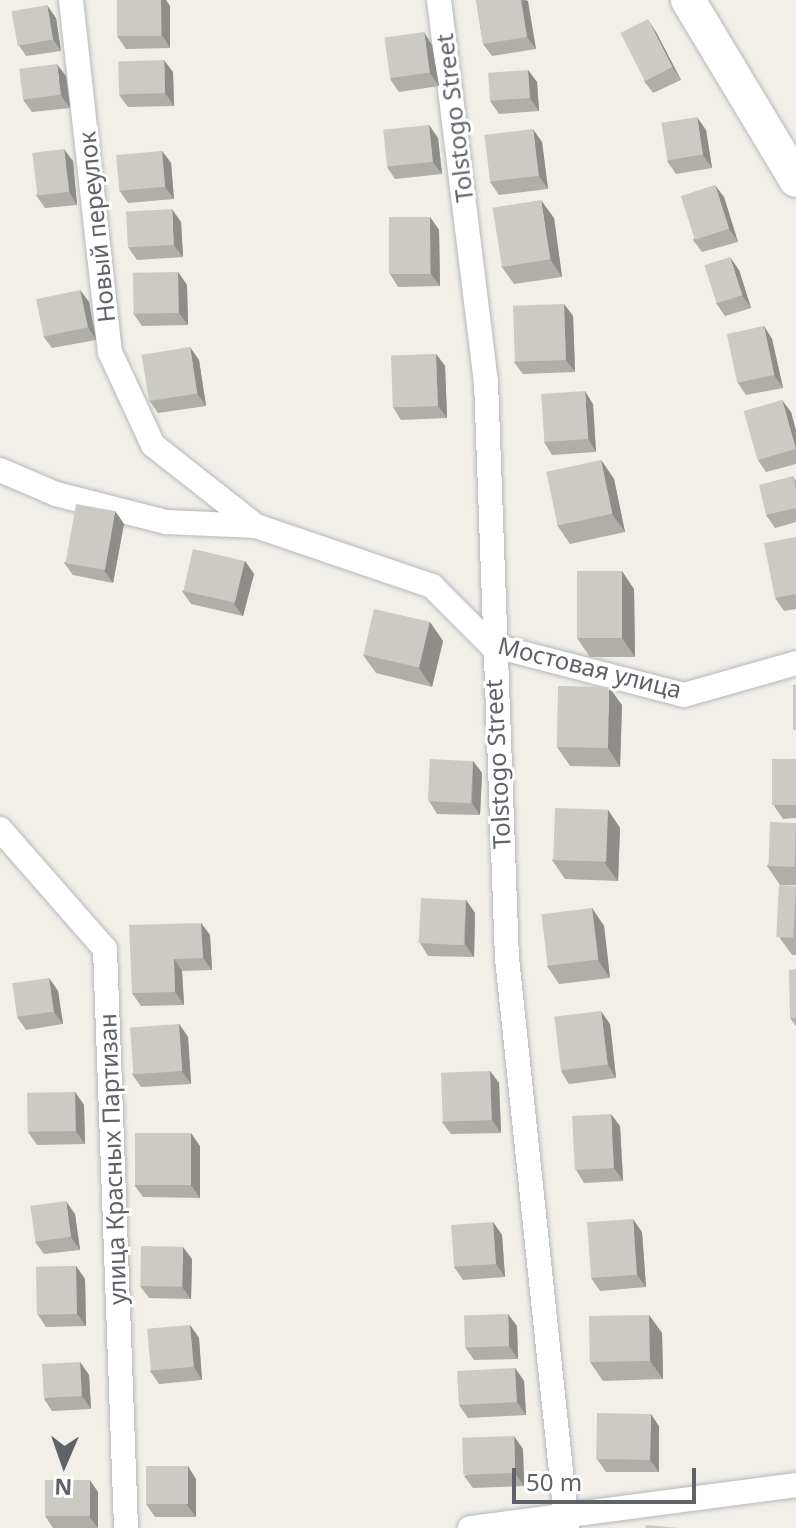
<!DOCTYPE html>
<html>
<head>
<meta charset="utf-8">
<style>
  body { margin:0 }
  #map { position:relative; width:796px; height:1528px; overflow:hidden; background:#f1efe8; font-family:"Noto Sans",sans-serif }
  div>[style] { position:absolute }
  .roads { filter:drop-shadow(0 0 2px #b5b8bc) drop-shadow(0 0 2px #b5b8bc) }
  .minor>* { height:24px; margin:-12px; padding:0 12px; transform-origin:12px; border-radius:12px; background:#fff }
  .secondary>* { height:34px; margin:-17px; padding:0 17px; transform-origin:17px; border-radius:17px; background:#fff }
  .wall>* { inset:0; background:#afaea9 }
  .shaded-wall>* { inset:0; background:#8f8d8a }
  .building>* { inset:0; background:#cccac5; transform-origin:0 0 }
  span { translate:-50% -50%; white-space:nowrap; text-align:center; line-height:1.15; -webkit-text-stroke:6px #fff; paint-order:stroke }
  .street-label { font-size:24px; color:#5f6368 }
  .north { position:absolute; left:24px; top:1424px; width:80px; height:80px; -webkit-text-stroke:6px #fff; paint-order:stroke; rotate:182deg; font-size:22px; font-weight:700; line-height:32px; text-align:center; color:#5f6368 }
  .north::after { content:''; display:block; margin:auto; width:28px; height:36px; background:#5f6368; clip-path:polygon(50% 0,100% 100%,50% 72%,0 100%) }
  .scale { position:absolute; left:512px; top:1468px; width:184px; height:36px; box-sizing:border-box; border:4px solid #5f6368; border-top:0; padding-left:10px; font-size:24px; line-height:28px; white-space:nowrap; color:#5f6368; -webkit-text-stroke:6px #fff; paint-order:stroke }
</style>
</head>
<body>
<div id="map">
  <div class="roads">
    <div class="minor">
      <div style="left:71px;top:0;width:354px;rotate:83.7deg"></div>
      <div style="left:110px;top:352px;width:102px;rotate:65.2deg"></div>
      <div style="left:153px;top:445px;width:131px;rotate:38.2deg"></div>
      <div style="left:256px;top:526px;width:186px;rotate:18.8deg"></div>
      <div style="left:432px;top:586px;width:83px;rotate:45deg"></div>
      <div style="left:491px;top:645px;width:199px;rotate:14.5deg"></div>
      <div style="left:684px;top:695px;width:116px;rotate:-15.9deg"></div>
      <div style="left:439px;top:0;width:384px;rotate:83deg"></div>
      <div style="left:486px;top:381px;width:577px;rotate:87.92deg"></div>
      <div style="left:507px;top:958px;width:573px;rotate:83.99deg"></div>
      <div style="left:0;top:470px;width:61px;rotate:23.2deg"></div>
      <div style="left:56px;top:494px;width:114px;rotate:14.3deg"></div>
      <div style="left:166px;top:522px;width:90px;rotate:2.5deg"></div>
      <div style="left:0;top:829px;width:159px;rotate:48.8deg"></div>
      <div style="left:105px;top:949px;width:579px;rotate:87.92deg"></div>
      <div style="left:470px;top:1528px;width:329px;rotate:-7.5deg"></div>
    </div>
    <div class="secondary">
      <div style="left:688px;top:0;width:210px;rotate:59deg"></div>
    </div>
  </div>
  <div class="wall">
    <div style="clip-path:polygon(117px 0,166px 0,170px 6px,170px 48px,126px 49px,117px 36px)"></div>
    <div style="clip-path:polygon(476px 0,527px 0,536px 49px,492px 56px,483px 44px)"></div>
    <div style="clip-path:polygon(56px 18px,61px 51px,26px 56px,18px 44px)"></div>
    <div style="clip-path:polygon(656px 32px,681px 80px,653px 93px,644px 81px)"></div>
    <div style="clip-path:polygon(432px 45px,439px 86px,399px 92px,390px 79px)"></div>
    <div style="clip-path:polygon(528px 70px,537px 82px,539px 111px,499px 114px,490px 101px)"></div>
    <div style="clip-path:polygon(173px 72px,174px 106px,128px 107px,119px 95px)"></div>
    <div style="clip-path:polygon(66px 76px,70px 108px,32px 112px,23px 100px)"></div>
    <div style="clip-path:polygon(429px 125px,438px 138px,442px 174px,395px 179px,387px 167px)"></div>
    <div style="clip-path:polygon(706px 130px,712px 168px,676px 174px,667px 161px)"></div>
    <div style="clip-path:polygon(542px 142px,548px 189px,499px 195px,490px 182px)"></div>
    <div style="clip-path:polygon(162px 151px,171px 163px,174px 199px,128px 203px,119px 190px)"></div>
    <div style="clip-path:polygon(73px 161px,77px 205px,45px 208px,36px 195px)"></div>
    <div style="clip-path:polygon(724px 197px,738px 242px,702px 252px,693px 240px)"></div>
    <div style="clip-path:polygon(430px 217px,439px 230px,440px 286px,398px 287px,390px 274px)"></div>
    <div style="clip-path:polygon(554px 218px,562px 277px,514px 284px,501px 266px)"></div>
    <div style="clip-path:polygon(181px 222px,183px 257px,137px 260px,128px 247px)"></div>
    <div style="clip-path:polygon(739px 270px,751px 308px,725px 316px,716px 303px)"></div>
    <div style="clip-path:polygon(178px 272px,187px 285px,188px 325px,142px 326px,133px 313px)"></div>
    <div style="clip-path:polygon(80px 290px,89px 302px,96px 340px,52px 348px,43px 336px)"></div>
    <div style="clip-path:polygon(564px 304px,573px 316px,575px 372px,523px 374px,514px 362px)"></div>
    <div style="clip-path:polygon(764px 326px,772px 339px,783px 388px,746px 395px,738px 383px)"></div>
    <div style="clip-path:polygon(436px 354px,445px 366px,447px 418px,401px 420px,393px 407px)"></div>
    <div style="clip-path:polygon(199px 360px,206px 406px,158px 413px,149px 400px)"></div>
    <div style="clip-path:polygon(593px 404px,596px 452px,552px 455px,544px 442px)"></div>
    <div style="clip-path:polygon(791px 412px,796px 431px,796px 464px,766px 472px,758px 460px)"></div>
    <div style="clip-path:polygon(601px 460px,614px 479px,625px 532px,570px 544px,557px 525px)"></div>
    <div style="clip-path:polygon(793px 476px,796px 481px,796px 522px,775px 528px,766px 515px)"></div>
    <div style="clip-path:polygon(115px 511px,124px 524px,113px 583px,73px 575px,64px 563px)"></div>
    <div style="clip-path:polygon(796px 537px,796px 609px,784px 611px,775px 598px)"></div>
    <div style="clip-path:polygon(245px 561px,254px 574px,243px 616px,191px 604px,182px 591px)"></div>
    <div style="clip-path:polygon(634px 589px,635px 657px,590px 657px,577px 638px)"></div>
    <div style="clip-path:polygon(430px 622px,443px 641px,432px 687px,376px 673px,363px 655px)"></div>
    <div style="clip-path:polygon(622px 705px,620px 767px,570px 766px,557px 747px)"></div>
    <div style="clip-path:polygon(796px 759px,796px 818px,783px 819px,774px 806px)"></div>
    <div style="clip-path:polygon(473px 761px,482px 773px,480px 815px,437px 814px,429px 801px)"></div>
    <div style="clip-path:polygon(608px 810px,620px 828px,618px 881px,565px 879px,552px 860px)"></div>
    <div style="clip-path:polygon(796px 823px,796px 885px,780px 885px,767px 866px)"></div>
    <div style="clip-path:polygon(796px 886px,796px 955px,792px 955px,779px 937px)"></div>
    <div style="clip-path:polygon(466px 900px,475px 913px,474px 957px,428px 956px,420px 943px)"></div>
    <div style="clip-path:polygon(592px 908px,604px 926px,610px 978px,559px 984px,547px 966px)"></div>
    <div style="clip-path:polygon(201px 923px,210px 935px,212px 970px,182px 971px,184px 1005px,141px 1006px,132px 993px)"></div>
    <div style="clip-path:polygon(796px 969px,796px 1026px,790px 1018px)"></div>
    <div style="clip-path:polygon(49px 978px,58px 991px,63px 1024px,26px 1030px,17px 1017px)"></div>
    <div style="clip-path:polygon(179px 1024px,188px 1037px,191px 1084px,141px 1087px,132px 1074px)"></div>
    <div style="clip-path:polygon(610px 1024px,616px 1078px,569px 1084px,561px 1071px)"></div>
    <div style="clip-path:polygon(490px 1071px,499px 1083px,501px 1133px,451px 1134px,442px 1122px)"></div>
    <div style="clip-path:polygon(75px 1092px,84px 1105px,85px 1144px,37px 1145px,28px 1132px)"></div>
    <div style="clip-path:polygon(620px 1126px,623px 1181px,584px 1183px,576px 1170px)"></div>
    <div style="clip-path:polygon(200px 1146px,200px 1198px,143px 1197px,134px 1185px)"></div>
    <div style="clip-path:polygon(75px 1214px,80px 1250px,44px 1254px,35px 1242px)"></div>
    <div style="clip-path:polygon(493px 1222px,502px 1235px,505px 1277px,463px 1280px,454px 1267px)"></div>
    <div style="clip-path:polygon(642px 1232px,646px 1287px,600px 1291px,591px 1278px)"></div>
    <div style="clip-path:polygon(192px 1259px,191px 1299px,149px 1298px,140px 1286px)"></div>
    <div style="clip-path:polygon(76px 1266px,85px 1279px,86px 1326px,46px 1327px,38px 1315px)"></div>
    <div style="clip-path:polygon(649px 1315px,662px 1333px,663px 1379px,603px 1381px,590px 1362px)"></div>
    <div style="clip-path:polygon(190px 1325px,199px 1338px,202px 1380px,159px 1384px,150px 1371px)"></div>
    <div style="clip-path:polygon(517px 1326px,518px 1359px,474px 1360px,465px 1347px)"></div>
    <div style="clip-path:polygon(80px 1362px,89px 1375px,91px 1409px,52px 1411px,44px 1399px)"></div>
    <div style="clip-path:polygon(515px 1368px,524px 1381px,526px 1415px,468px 1418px,459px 1405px)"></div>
    <div style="clip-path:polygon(659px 1426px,659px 1472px,606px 1472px,597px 1459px)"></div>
    <div style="clip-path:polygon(523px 1449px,524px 1486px,473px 1488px,464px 1476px)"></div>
    <div style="clip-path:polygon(196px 1479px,196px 1517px,155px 1517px,146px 1504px)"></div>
    <div style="clip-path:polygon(98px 1492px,98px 1528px,53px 1528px,45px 1516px)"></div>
  </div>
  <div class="shaded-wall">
    <div style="clip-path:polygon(161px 0,166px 0,170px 6px,170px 48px,162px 35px)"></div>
    <div style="clip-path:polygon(521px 0,528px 1px,536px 49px,527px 37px)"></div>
    <div style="clip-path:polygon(47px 5px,56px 18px,61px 51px,53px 39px)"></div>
    <div style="clip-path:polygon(648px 19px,656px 32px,681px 80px,672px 67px)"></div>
    <div style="clip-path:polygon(424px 32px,432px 45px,439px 86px,430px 73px)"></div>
    <div style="clip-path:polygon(164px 60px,173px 72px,174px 106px,165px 93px)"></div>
    <div style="clip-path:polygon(57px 64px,66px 76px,70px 108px,61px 95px)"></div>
    <div style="clip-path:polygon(528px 70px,537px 82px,539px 111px,530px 98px)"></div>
    <div style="clip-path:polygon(697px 117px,706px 130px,712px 168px,703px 155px)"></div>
    <div style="clip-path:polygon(429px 125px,438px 138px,442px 174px,433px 162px)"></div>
    <div style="clip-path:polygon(533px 129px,542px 142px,548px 189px,539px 176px)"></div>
    <div style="clip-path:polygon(64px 149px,73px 161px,77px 205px,69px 192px)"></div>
    <div style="clip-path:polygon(162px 151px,171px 163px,174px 199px,165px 187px)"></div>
    <div style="clip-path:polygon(715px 185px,724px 197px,738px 242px,729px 229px)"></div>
    <div style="clip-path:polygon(541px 200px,554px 218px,562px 277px,550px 259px)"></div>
    <div style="clip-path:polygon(172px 209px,181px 222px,183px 257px,174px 245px)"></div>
    <div style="clip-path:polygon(430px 217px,439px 230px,440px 286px,431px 274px)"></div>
    <div style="clip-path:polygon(730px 257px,739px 270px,751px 308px,742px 295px)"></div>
    <div style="clip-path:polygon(178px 272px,187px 285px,188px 325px,179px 313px)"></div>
    <div style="clip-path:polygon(80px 290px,89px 302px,96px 340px,88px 327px)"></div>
    <div style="clip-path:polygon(564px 304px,573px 316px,575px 372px,566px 360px)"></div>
    <div style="clip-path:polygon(764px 326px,772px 339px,783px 388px,774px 375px)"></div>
    <div style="clip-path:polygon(190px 347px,199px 360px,206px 406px,197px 393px)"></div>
    <div style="clip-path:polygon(436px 354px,445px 366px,447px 418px,438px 406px)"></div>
    <div style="clip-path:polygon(585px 391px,593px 404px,596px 452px,588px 439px)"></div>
    <div style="clip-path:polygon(782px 400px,791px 412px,796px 431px,796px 449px)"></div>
    <div style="clip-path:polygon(601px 460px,614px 479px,625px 532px,612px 514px)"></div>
    <div style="clip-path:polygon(115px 511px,124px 524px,113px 583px,104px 570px)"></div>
    <div style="clip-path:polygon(245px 561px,254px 574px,243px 616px,234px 604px)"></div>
    <div style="clip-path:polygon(622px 571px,634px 589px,635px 657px,622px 638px)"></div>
    <div style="clip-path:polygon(430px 622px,443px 641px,432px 687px,419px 668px)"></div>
    <div style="clip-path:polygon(609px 687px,622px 705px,620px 767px,608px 748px)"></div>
    <div style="clip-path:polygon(473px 761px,482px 773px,480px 815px,472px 803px)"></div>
    <div style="clip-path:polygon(608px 810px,620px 828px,618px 881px,605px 863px)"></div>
    <div style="clip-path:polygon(466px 900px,475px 913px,474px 957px,465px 944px)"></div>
    <div style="clip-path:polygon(592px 908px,604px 926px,610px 978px,598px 960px)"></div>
    <div style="clip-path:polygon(201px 923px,210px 935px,212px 970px,203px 958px)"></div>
    <div style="clip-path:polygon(174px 959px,182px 971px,184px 1005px,175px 992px)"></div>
    <div style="clip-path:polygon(49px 978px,58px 991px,63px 1024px,54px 1012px)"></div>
    <div style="clip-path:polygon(601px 1011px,610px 1024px,616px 1078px,608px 1065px)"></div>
    <div style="clip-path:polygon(179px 1024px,188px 1037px,191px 1084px,182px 1071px)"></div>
    <div style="clip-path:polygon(490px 1071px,499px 1083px,501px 1133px,492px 1120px)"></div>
    <div style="clip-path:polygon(75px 1092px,84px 1105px,85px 1144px,76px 1131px)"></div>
    <div style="clip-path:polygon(611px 1114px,620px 1126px,623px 1181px,614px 1168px)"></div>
    <div style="clip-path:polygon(191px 1133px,200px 1146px,200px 1198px,191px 1185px)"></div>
    <div style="clip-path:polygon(66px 1201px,75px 1214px,80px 1250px,71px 1237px)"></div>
    <div style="clip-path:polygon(633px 1219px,642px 1232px,646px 1287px,637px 1275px)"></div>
    <div style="clip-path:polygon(493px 1222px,502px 1235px,505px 1277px,496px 1264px)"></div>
    <div style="clip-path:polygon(183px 1247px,192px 1259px,191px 1299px,182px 1287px)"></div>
    <div style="clip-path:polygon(76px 1266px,85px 1279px,86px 1326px,77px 1314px)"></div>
    <div style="clip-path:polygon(508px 1314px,517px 1326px,518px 1359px,509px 1346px)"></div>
    <div style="clip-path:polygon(649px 1315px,662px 1333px,663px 1379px,650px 1361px)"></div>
    <div style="clip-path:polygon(190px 1325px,199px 1338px,202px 1380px,194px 1367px)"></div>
    <div style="clip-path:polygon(80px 1362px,89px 1375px,91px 1409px,82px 1396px)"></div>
    <div style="clip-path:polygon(515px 1368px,524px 1381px,526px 1415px,517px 1402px)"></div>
    <div style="clip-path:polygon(651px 1414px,659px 1426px,659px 1472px,650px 1460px)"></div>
    <div style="clip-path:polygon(514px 1436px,523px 1449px,524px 1486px,515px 1473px)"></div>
    <div style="clip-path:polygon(188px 1466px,196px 1479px,196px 1517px,187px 1505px)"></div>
    <div style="clip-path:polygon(90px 1480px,98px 1492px,98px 1528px,89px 1516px)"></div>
  </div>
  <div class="building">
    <div style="left:117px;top:0;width:44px;height:36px"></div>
    <div style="clip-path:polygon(476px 0,521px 0,527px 37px,483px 44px)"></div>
    <div style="left:47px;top:5px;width:35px;height:36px;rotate:80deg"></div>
    <div style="left:648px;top:19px;width:54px;height:31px;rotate:63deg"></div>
    <div style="left:424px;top:32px;width:41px;height:40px;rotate:82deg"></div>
    <div style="left:164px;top:60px;width:33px;height:46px;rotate:88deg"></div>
    <div style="left:57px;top:64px;width:31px;height:38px;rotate:83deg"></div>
    <div style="left:528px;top:70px;width:28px;height:40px;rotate:86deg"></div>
    <div style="left:697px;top:117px;width:38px;height:36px;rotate:81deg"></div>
    <div style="left:429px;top:125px;width:37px;height:46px;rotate:84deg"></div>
    <div style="left:533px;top:129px;width:47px;height:49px;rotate:83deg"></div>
    <div style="left:64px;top:149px;width:43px;height:32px;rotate:83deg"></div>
    <div style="left:162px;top:151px;width:36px;height:46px;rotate:85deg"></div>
    <div style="left:715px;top:185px;width:46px;height:36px;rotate:72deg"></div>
    <div style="left:541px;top:200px;width:60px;height:49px;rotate:81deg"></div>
    <div style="left:172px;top:209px;width:36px;height:46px;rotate:87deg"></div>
    <div style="left:389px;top:217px;width:41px;height:57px"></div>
    <div style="left:730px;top:257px;width:40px;height:27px;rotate:72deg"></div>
    <div style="left:178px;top:272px;width:41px;height:45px;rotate:89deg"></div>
    <div style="left:80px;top:290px;width:38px;height:45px;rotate:78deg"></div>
    <div style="left:564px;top:304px;width:56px;height:51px;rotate:88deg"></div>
    <div style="left:764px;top:326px;width:50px;height:38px;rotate:78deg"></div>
    <div style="left:190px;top:347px;width:47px;height:49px;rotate:81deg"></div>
    <div style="left:436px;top:354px;width:52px;height:45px;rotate:88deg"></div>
    <div style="left:585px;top:391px;width:48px;height:44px;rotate:86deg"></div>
    <div style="left:782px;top:400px;width:51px;height:40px;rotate:74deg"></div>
    <div style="left:601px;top:460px;width:55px;height:56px;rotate:78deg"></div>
    <div style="clip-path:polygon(793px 476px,796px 490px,796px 508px,766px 515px,759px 485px)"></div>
    <div style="left:76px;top:504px;width:40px;height:60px;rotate:10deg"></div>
    <div style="clip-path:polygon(796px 537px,796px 594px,775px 598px,764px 543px)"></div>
    <div style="left:193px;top:549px;width:53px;height:43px;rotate:13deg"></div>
    <div style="left:577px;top:571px;width:45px;height:67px"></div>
    <div style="left:374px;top:609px;width:57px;height:47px;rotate:13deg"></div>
    <div style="left:793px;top:685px;width:3px;height:45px"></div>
    <div style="left:558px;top:686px;width:51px;height:61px;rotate:1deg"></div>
    <div style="left:430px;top:759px;width:43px;height:42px;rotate:3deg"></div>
    <div style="left:796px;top:759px;width:46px;height:24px;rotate:90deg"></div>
    <div style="left:555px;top:808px;width:53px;height:52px;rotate:2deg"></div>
    <div style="left:770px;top:822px;width:26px;height:44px;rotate:2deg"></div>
    <div style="left:779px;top:885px;width:17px;height:52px;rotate:3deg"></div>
    <div style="left:421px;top:898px;width:45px;height:45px;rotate:3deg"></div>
    <div style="left:592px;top:908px;width:52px;height:51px;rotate:83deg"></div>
    <div style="clip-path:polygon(201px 923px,203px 958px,174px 959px,175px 992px,132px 993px,129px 925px)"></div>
    <div style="clip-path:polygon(796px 969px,796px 1018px,790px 1018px,789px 970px)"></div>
    <div style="left:49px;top:978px;width:34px;height:37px;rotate:82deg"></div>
    <div style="left:601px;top:1011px;width:54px;height:47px;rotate:83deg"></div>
    <div style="left:179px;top:1024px;width:47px;height:49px;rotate:86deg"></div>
    <div style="left:490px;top:1071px;width:49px;height:49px;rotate:88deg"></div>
    <div style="left:75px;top:1092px;width:39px;height:48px;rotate:89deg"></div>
    <div style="left:611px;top:1114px;width:54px;height:39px;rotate:87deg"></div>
    <div style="left:135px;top:1133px;width:56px;height:52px"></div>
    <div style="left:66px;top:1201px;width:36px;height:36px;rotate:82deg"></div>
    <div style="left:633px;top:1219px;width:56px;height:46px;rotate:86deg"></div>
    <div style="left:493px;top:1222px;width:42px;height:42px;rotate:86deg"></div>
    <div style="left:141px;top:1246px;width:42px;height:40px;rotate:1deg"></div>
    <div style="left:76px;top:1266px;width:48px;height:40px;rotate:89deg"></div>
    <div style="left:508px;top:1314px;width:32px;height:44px;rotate:88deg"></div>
    <div style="left:649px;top:1315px;width:46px;height:60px;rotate:89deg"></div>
    <div style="left:190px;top:1325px;width:42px;height:43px;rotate:85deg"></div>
    <div style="left:80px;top:1362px;width:34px;height:38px;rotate:87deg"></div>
    <div style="left:515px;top:1368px;width:34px;height:58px;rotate:87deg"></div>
    <div style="left:597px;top:1413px;width:54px;height:46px;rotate:1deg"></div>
    <div style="left:514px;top:1436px;width:37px;height:52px;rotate:88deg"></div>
    <div style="left:146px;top:1466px;width:42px;height:38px"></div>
    <div style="left:45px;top:1480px;width:45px;height:36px"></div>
    <div style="clip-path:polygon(646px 1525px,680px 1528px,645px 1528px)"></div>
  </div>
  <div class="street-label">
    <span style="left:454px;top:118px;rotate:-97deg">Tolstogo Street</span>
    <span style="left:96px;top:227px;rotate:-96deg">Новый переулок</span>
    <span style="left:590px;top:667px;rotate:14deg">Мостовая улица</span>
    <span style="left:497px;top:764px;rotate:-93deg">Tolstogo Street</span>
    <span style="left:112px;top:1159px;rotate:-92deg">улица Красных Партизан</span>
  </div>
  <div class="north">N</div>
  <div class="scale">50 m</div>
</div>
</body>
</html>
